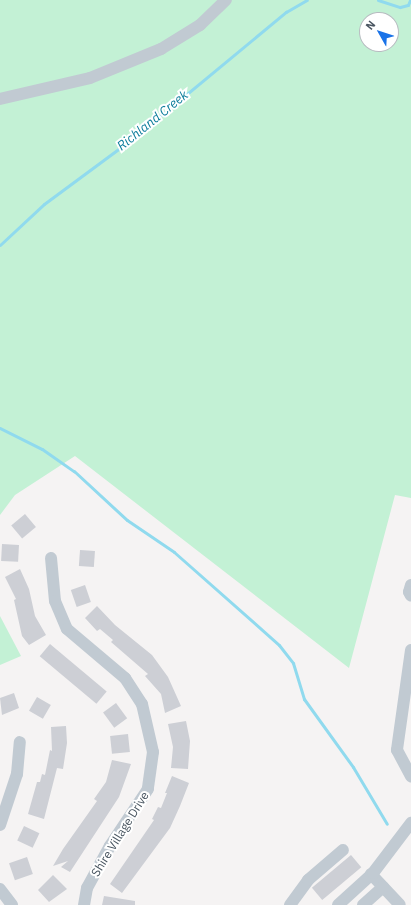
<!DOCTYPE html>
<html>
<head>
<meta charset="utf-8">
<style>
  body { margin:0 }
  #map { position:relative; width:411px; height:905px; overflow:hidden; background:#f5f3f3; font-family:"IBM Plex Sans",sans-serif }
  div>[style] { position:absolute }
  .green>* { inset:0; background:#c3f1d5 }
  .stream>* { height:3px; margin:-1.5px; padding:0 1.5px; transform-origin:1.5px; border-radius:1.5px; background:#90daee }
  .building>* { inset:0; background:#cdcfd5; transform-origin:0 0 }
  .minor>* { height:12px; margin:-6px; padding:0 6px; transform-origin:6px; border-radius:6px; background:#c1cad2 }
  span { translate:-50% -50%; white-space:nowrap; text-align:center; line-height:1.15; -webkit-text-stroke:4px #fff; paint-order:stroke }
  .street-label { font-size:12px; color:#4a5661 }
  .water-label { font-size:13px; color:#0c7c9b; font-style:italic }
  .north { position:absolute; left:359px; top:12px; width:40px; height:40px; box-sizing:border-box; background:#fff; border:1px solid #b7bbc0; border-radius:50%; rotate:309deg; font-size:11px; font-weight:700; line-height:16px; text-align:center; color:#4a5661 }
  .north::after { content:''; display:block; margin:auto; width:14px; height:18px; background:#1a73e8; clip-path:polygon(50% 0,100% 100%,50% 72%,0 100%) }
</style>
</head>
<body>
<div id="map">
  <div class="green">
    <div style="clip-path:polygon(evenodd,0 0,411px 0,411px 498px,395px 495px,349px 668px,75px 456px,15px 495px,0 515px,0 0,367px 20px,391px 20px,391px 44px,367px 44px,367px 20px)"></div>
    <div style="clip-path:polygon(0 616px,21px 656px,0 665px)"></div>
  </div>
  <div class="stream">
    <div style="left:378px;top:0;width:23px;rotate:18deg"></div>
    <div style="left:400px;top:7px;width:8px;rotate:-14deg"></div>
    <div style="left:408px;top:5px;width:5px;rotate:-68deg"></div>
    <div style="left:0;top:245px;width:60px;rotate:-43deg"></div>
    <div style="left:44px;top:204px;width:114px;rotate:-36.5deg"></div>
    <div style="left:136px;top:136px;width:195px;rotate:-39.6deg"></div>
    <div style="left:286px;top:12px;width:24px;rotate:-30deg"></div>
    <div style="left:0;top:428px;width:47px;rotate:26.6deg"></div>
    <div style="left:42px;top:449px;width:39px;rotate:35deg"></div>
    <div style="left:74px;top:471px;width:72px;rotate:42.8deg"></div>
    <div style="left:127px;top:520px;width:57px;rotate:34.2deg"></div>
    <div style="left:174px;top:552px;width:140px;rotate:41.5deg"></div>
    <div style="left:279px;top:645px;width:23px;rotate:52deg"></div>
    <div style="left:293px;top:663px;width:38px;rotate:73deg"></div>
    <div style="left:304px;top:699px;width:84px;rotate:54.2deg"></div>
    <div style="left:353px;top:767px;width:66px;rotate:59.2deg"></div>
  </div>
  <div class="building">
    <div style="left:25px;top:514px;width:17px;height:18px;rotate:50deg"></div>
    <div style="left:2px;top:544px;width:17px;height:17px;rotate:3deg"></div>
    <div style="left:80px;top:550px;width:15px;height:16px;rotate:4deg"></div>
    <div style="clip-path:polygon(20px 569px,29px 589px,35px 616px,46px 635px,29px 645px,22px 636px,14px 600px,16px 599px,5px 577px)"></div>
    <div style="left:85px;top:585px;width:18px;height:15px;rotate:71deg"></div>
    <div style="clip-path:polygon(97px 606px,115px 625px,152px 655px,168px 677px,181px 706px,165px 713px,161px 694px,145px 676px,148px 674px,111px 642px,113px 640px,100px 629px,97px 631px,85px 618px)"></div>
    <div style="left:50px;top:644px;width:74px;height:16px;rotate:40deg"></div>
    <div style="clip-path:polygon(14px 693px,19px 708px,2px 715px,0 698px)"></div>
    <div style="left:37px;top:697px;width:16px;height:16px;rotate:30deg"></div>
    <div style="left:116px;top:703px;width:19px;height:16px;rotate:54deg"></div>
    <div style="clip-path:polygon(186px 721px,190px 741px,188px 769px,171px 768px,173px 747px,168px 724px)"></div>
    <div style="clip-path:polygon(66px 726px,67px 743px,63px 769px,57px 768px,44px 819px,28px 814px,37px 782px,40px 782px,42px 774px,45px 775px,50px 750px,52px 751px,51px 727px)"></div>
    <div style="left:128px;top:734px;width:18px;height:18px;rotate:84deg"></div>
    <div style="clip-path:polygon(112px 760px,131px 764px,119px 797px,70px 872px,61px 867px,68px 861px,53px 866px,63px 849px,97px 801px,94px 799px,106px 782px)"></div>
    <div style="clip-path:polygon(172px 776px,189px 783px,180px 806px,170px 828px,122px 893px,110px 884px,154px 820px,152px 819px,158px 807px,161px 808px,167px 793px,165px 793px)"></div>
    <div style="left:24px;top:826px;width:17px;height:16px;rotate:25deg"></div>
    <div style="left:351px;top:855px;width:16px;height:51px;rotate:50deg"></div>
    <div style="left:27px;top:857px;width:18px;height:19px;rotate:71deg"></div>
    <div style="clip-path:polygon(53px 875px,67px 889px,49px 902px,38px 890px)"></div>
    <div style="clip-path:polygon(104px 896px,135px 901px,135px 905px,102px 905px)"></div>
  </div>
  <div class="minor">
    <div style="left:0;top:99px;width:92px;rotate:-13.1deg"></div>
    <div style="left:90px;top:78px;width:77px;rotate:-22.2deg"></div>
    <div style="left:161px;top:49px;width:46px;rotate:-31.6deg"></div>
    <div style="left:200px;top:25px;width:36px;rotate:-44deg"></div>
    <div style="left:51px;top:558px;width:43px;rotate:84.7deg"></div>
    <div style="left:55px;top:601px;width:30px;rotate:67deg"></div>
    <div style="left:67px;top:629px;width:76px;rotate:40.2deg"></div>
    <div style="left:125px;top:678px;width:31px;rotate:57deg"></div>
    <div style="left:142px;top:704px;width:49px;rotate:77.1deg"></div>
    <div style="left:153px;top:752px;width:37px;rotate:98deg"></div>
    <div style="left:148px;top:789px;width:69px;rotate:123.7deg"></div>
    <div style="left:110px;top:846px;width:48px;rotate:118.7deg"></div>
    <div style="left:87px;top:888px;width:17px;rotate:100deg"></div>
    <div style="left:411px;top:585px;width:7px;rotate:106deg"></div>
    <div style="left:409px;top:592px;width:4px;rotate:63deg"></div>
    <div style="left:411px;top:650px;width:101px;rotate:98deg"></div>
    <div style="left:397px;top:750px;width:30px;rotate:62deg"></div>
    <div style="left:0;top:825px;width:54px;rotate:-71.6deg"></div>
    <div style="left:17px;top:774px;width:32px;rotate:-85deg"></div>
    <div style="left:371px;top:874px;width:42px;rotate:46.9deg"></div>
    <div style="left:0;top:889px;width:20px;rotate:53deg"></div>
    <div style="left:290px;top:905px;width:31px;rotate:-54deg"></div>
    <div style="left:308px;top:880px;width:46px;rotate:-40.6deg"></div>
    <div style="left:338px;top:905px;width:47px;rotate:-42.4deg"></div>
    <div style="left:373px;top:873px;width:63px;rotate:-52.8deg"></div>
    <div style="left:363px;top:905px;width:27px;rotate:-42deg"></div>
  </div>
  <div class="street-label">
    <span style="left:120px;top:834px;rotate:-58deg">Shire Village Drive</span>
  </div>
  <div class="water-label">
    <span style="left:153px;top:121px;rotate:-39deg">Richland Creek</span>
  </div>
  <div class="north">N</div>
</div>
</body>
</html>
